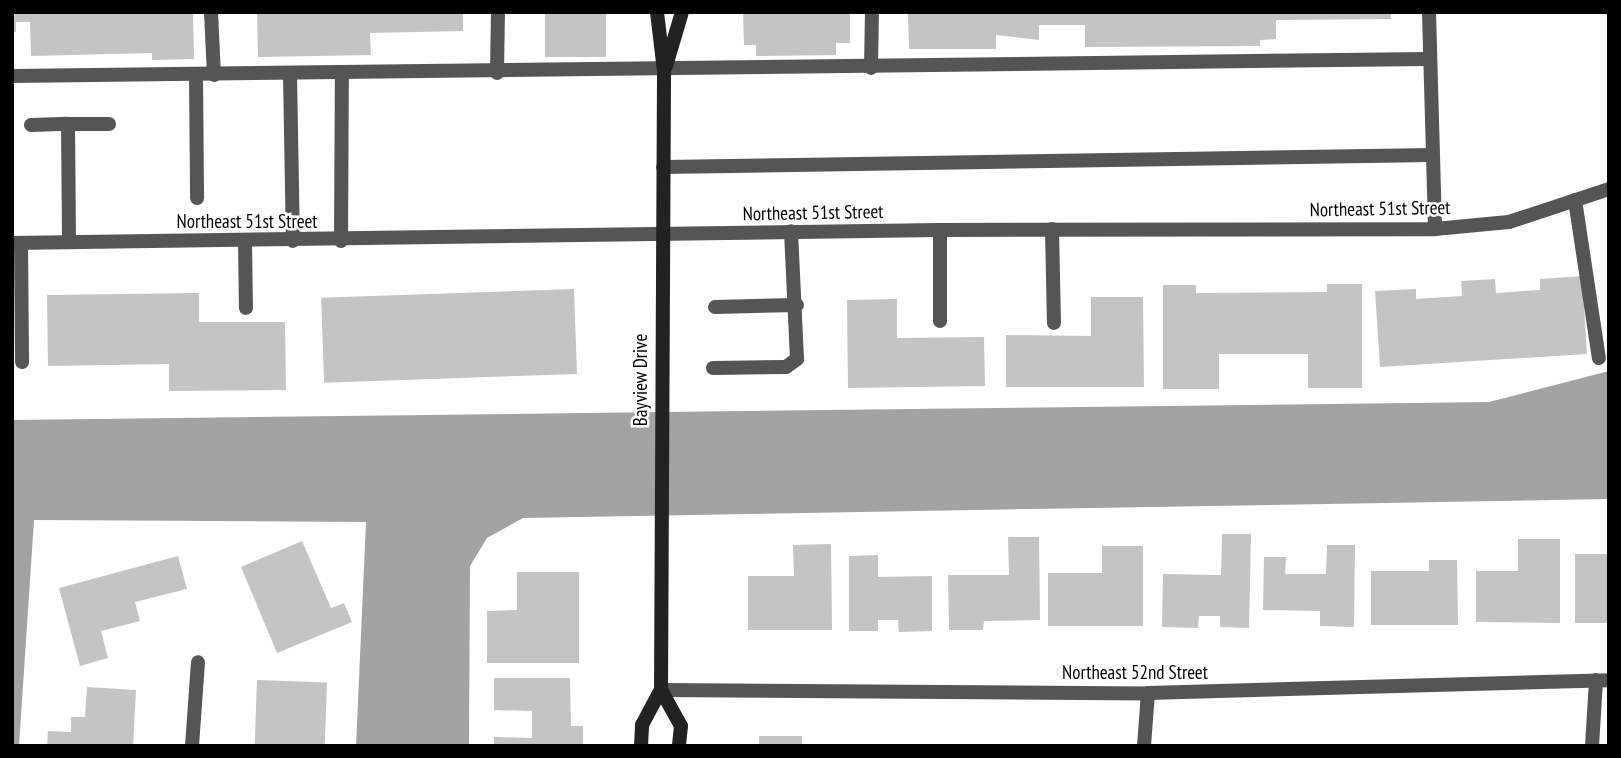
<!DOCTYPE html>
<html>
<head>
<meta charset="utf-8">
<style>
  body { margin:0 }
  #map { position:relative; width:1621px; height:758px; overflow:hidden; background:#fff; font-family:"PT Sans Narrow",sans-serif }
  div>[style] { position:absolute }
  .water>* { inset:0; background:#a3a3a3 }
  .building>* { inset:0; background:#c4c4c4; transform-origin:0 0 }
  .lane>* { height:14px; margin:-7px; padding:0 7px; transform-origin:7px; border-radius:7px; background:#555 }
  .street>* { height:14px; margin:-7px; padding:0 7px; transform-origin:7px; border-radius:7px; background:#555 }
  .secondary>* { height:14px; margin:-7px; padding:0 7px; transform-origin:7px; border-radius:7px; background:#222 }
  span { translate:-50% -50%; white-space:nowrap; text-align:center; line-height:1.15; -webkit-text-stroke:5px #fff; paint-order:stroke }
  .street-label { font-size:19px; color:#000 }
  .frame { position:absolute; inset:0; border:14px solid #000; pointer-events:none }
</style>
</head>
<body>
<div id="map">
  <div class="water">
    <div style="clip-path:polygon(1609px 371px,1609px 499px,523px 518px,487px 538px,470px 566px,469px 746px,356px 746px,366px 522px,34px 520px,19px 746px,12px 746px,12px 420px,1489px 402px)"></div>
  </div>
  <div class="building">
    <div style="clip-path:polygon(12px 12px,193px 12px,194px 59px,152px 60px,152px 53px,31px 56px,30px 22px,16px 22px,16px 32px,12px 32px)"></div>
    <div style="clip-path:polygon(257px 12px,463px 12px,463px 31px,370px 33px,371px 55px,258px 57px)"></div>
    <div style="left:545px;top:12px;width:61px;height:45px"></div>
    <div style="clip-path:polygon(743px 12px,850px 12px,850px 43px,836px 43px,836px 55px,756px 56px,756px 45px,744px 45px)"></div>
    <div style="clip-path:polygon(908px 12px,1391px 12px,1391px 19px,1276px 20px,1276px 39px,1260px 40px,1260px 46px,1085px 47px,1085px 25px,1039px 25px,1039px 40px,996px 35px,996px 49px,909px 49px)"></div>
    <div style="clip-path:polygon(1582px 276px,1587px 354px,1380px 367px,1375px 291px,1416px 289px,1416px 299px,1462px 296px,1461px 281px,1495px 279px,1496px 293px,1540px 290px,1540px 279px)"></div>
    <div style="clip-path:polygon(1327px 284px,1362px 284px,1362px 388px,1308px 388px,1308px 354px,1219px 354px,1219px 389px,1163px 389px,1163px 285px,1196px 285px,1196px 293px,1327px 292px)"></div>
    <div style="left:574px;top:289px;width:85px;height:253px;rotate:88deg"></div>
    <div style="clip-path:polygon(199px 293px,199px 322px,285px 322px,286px 390px,169px 391px,169px 364px,48px 366px,47px 295px)"></div>
    <div style="clip-path:polygon(1091px 297px,1143px 297px,1144px 387px,1006px 387px,1006px 335px,1091px 336px)"></div>
    <div style="clip-path:polygon(897px 299px,897px 338px,984px 337px,985px 386px,848px 388px,847px 300px)"></div>
    <div style="clip-path:polygon(1222px 534px,1251px 534px,1249px 628px,1220px 627px,1220px 616px,1199px 616px,1198px 628px,1162px 627px,1163px 574px,1221px 575px)"></div>
    <div style="clip-path:polygon(1008px 537px,1039px 537px,1040px 620px,984px 621px,983px 630px,949px 630px,948px 575px,1009px 575px)"></div>
    <div style="clip-path:polygon(1518px 539px,1560px 539px,1560px 623px,1476px 622px,1476px 571px,1518px 571px)"></div>
    <div style="clip-path:polygon(302px 541px,331px 608px,344px 603px,352px 622px,277px 653px,241px 567px)"></div>
    <div style="clip-path:polygon(831px 544px,832px 630px,748px 630px,748px 576px,794px 576px,793px 545px)"></div>
    <div style="clip-path:polygon(1327px 545px,1355px 545px,1354px 627px,1320px 626px,1320px 611px,1263px 610px,1264px 557px,1286px 557px,1285px 574px,1326px 574px)"></div>
    <div style="clip-path:polygon(1102px 546px,1143px 546px,1143px 626px,1048px 626px,1048px 573px,1102px 573px)"></div>
    <div style="left:1575px;top:554px;width:34px;height:69px"></div>
    <div style="clip-path:polygon(878px 555px,878px 577px,932px 576px,932px 631px,899px 632px,898px 620px,878px 620px,878px 631px,849px 631px,849px 556px)"></div>
    <div style="clip-path:polygon(178px 556px,187px 589px,135px 602px,140px 621px,101px 631px,108px 658px,80px 666px,59px 588px)"></div>
    <div style="clip-path:polygon(1429px 560px,1457px 560px,1458px 625px,1371px 625px,1371px 571px,1429px 571px)"></div>
    <div style="clip-path:polygon(517px 572px,579px 572px,579px 663px,487px 663px,487px 611px,517px 610px)"></div>
    <div style="clip-path:polygon(494px 678px,570px 678px,571px 726px,583px 726px,583px 746px,494px 746px,494px 737px,532px 738px,532px 711px,494px 710px)"></div>
    <div style="left:257px;top:680px;width:70px;height:66px;rotate:2deg"></div>
    <div style="clip-path:polygon(87px 687px,136px 690px,133px 746px,47px 746px,48px 731px,71px 732px,71px 717px,85px 717px)"></div>
    <div style="left:802px;top:736px;width:10px;height:43px;rotate:90deg"></div>
  </div>
  <div class="lane">
    <div style="left:211px;top:12px;width:63px;rotate:87.3deg"></div>
    <div style="left:871px;top:68px;width:56px;rotate:-89deg"></div>
    <div style="left:497px;top:73px;width:61px;rotate:-89.1deg"></div>
    <div style="left:290px;top:74px;width:167px;rotate:89deg"></div>
    <div style="left:196px;top:75px;width:123px;rotate:89.5deg"></div>
    <div style="left:12px;top:76px;width:1417px;rotate:-0.69deg"></div>
    <div style="left:68px;top:124px;width:41px"></div>
    <div style="left:31px;top:125px;width:37px;rotate:-2deg"></div>
    <div style="left:68px;top:124px;width:117px;rotate:89.5deg"></div>
    <div style="left:663px;top:167px;width:769px;rotate:-0.89deg"></div>
    <div style="left:1575px;top:200px;width:160px;rotate:81.4deg"></div>
    <div style="left:1052px;top:229px;width:94px;rotate:88.8deg"></div>
    <div style="left:940px;top:230px;width:91px;rotate:90deg"></div>
    <div style="left:245px;top:240px;width:68px;rotate:89.2deg"></div>
    <div style="left:341px;top:241px;width:167px;rotate:-89.7deg"></div>
    <div style="left:21px;top:243px;width:119px;rotate:89.5deg"></div>
    <div style="left:715px;top:307px;width:82px;rotate:-1.4deg"></div>
    <div style="left:713px;top:368px;width:73px;rotate:-0.8deg"></div>
    <div style="left:786px;top:367px;width:14px;rotate:-36deg"></div>
    <div style="left:797px;top:359px;width:128px;rotate:-92.7deg"></div>
  </div>
  <div class="street">
    <div style="left:1429px;top:12px;width:217px;rotate:88.4deg"></div>
    <div style="left:12px;top:243px;width:928px;rotate:-0.8deg"></div>
    <div style="left:940px;top:230px;width:495px;rotate:-0.1deg"></div>
    <div style="left:1435px;top:229px;width:74px;rotate:-5.4deg"></div>
    <div style="left:1509px;top:222px;width:105px;rotate:-18.3deg"></div>
    <div style="left:661px;top:690px;width:487px;rotate:0.4deg"></div>
    <div style="left:1148px;top:693px;width:461px;rotate:-1.6deg"></div>
    <div style="left:192px;top:746px;width:84px;rotate:-85.9deg"></div>
    <div style="left:1144px;top:746px;width:53px;rotate:-85.7deg"></div>
    <div style="left:1592px;top:746px;width:66px;rotate:-86.5deg"></div>
  </div>
  <div class="secondary">
    <div style="left:666px;top:66px;width:56px;rotate:-73.5deg"></div>
    <div style="left:661px;top:690px;width:41px;rotate:60.9deg"></div>
    <div style="left:681px;top:726px;width:20px;rotate:96deg"></div>
    <div style="left:641px;top:746px;width:21px;rotate:-87deg"></div>
    <div style="left:642px;top:725px;width:40px;rotate:-62deg"></div>
    <div style="left:661px;top:690px;width:619px;rotate:-89.72deg"></div>
    <div style="left:664px;top:71px;width:59px;rotate:-96.8deg"></div>
  </div>
  <div class="street-label">
    <span style="left:1380px;top:209px;rotate:-1deg">Northeast 51st Street</span>
    <span style="left:813px;top:213px;rotate:-1deg">Northeast 51st Street</span>
    <span style="left:247px;top:222px">Northeast 51st Street</span>
    <span style="left:641px;top:380px;rotate:-90deg">Bayview Drive</span>
    <span style="left:1135px;top:673px">Northeast 52nd Street</span>
  </div>
  <div class="frame"></div>
</div>
</body>
</html>
